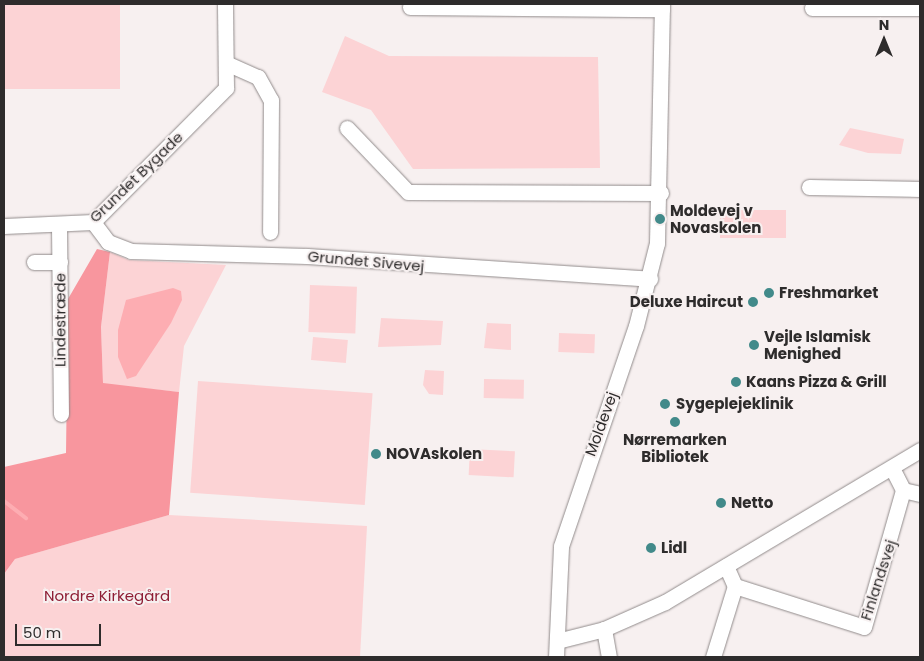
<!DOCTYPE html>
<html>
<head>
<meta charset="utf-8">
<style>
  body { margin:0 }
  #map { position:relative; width:924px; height:661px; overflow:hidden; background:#f7f0f0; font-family:Poppins,sans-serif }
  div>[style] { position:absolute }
  .green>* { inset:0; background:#fcd3d5; transform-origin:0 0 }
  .forest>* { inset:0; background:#f8969e }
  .water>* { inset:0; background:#fdadb2 }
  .stream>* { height:4px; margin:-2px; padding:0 2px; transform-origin:2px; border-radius:2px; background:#fdadb2 }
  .roads { filter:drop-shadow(0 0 1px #918b8b) drop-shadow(0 0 1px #918b8b) }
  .minor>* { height:15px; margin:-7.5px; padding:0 7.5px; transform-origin:7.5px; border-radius:7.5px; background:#fff }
  .dots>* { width:14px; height:14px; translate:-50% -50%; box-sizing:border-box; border:2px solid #f7f0f0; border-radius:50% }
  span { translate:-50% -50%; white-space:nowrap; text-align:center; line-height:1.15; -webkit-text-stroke:4px #f7f0f0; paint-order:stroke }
  .street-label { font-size:15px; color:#2e2c2c }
  .poi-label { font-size:15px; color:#2e2c2c; font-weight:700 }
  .left { translate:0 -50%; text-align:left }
  .right { translate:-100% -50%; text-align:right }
  .park-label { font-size:15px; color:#8e1d34 }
  .frame { position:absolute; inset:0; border:5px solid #2e2c2c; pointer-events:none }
  .north { position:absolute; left:859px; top:15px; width:50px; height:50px; -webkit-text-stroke:4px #f7f0f0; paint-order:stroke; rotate:0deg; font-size:14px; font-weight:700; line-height:20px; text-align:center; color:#2e2c2c }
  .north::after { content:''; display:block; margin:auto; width:18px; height:22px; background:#2e2c2c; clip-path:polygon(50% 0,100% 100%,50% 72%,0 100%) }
  .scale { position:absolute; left:15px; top:624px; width:86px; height:22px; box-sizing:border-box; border:2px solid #2e2c2c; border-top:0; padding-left:6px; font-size:15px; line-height:18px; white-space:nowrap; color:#2e2c2c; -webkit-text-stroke:4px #f7f0f0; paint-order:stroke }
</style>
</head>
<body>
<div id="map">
  <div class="green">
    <div style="left:4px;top:4px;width:116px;height:85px"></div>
    <div style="clip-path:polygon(345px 36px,389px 56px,598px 57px,600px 168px,413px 169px,371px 110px,322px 92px)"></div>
    <div style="clip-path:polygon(850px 128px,904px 139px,901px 154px,868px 153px,839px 145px)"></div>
    <div style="left:786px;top:210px;width:28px;height:66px;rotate:90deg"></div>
    <div style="clip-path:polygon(110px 252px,129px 260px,226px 265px,184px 346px,179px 392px,103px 384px,101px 327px)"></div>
    <div style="left:310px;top:285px;width:47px;height:47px;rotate:2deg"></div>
    <div style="clip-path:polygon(381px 318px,443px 321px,441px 345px,378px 347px)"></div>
    <div style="clip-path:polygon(487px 323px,511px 324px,511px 350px,484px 348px)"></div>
    <div style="left:559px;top:333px;width:36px;height:19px;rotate:2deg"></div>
    <div style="left:313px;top:337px;width:35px;height:23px;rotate:5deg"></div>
    <div style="clip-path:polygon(425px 370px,444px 371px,443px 395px,429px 394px,423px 385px)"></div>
    <div style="left:484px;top:379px;width:40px;height:19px;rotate:1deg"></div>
    <div style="left:198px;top:381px;width:175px;height:112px;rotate:4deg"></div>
    <div style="left:470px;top:449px;width:45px;height:26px;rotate:3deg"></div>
    <div style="clip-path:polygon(169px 515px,367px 526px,360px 657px,4px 657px,4px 574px,15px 559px)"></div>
  </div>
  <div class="forest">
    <div style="clip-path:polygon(97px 249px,110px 252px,101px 327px,103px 383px,179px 392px,169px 515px,15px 559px,4px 574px,4px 467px,66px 453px,68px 299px)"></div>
  </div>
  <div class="water">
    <div style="clip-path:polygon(173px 288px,181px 291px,182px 300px,171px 323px,136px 376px,127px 379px,118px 357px,118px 330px,126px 300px)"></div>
  </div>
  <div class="stream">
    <div style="left:4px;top:501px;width:28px;rotate:38deg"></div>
  </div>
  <div class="roads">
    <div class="minor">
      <div style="left:410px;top:7px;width:252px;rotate:0.5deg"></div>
      <div style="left:812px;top:8px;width:108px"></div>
      <div style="left:226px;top:63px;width:35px;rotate:24deg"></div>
      <div style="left:258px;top:77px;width:26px;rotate:61deg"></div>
      <div style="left:271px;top:100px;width:132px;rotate:90.4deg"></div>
      <div style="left:347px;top:128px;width:88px;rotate:46.4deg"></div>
      <div style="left:408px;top:192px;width:253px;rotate:0.2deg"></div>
      <div style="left:809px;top:187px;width:111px;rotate:1deg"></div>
      <div style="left:93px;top:222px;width:25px;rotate:53deg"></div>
      <div style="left:108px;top:242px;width:25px;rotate:21deg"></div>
      <div style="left:131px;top:251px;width:176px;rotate:1.6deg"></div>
      <div style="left:307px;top:256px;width:344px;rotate:3.8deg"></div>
      <div style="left:4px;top:226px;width:89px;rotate:-2.6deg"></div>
      <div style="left:93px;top:222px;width:189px;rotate:-45.2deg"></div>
      <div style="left:226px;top:88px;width:84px;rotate:-90.7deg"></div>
      <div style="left:59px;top:226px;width:188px;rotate:89.4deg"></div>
      <div style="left:34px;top:262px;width:26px"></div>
      <div style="left:892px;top:468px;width:25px;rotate:63deg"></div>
      <div style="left:903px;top:490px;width:17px;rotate:13deg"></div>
      <div style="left:726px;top:566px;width:22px;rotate:66deg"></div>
      <div style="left:735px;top:586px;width:135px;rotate:17.6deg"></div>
      <div style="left:864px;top:627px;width:142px;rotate:-74.1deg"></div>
      <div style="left:604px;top:629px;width:28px;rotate:80deg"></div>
      <div style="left:557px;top:641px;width:49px;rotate:-14.3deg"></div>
      <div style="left:604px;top:629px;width:67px;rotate:-23.9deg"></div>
      <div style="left:665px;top:602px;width:297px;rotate:-30.8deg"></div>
      <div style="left:556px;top:657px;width:111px;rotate:-87.4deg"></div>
      <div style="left:561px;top:546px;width:232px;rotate:-71.2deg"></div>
      <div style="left:636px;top:326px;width:86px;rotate:-75.8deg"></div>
      <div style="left:657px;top:243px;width:239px;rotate:-88.8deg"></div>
      <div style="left:713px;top:657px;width:74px;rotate:-72.8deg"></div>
    </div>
  </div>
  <div class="dots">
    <div style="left:660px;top:219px;background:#428a8a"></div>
    <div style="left:769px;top:293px;background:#428a8a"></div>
    <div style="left:753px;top:302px;background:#428a8a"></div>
    <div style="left:754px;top:345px;background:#428a8a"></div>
    <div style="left:736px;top:382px;background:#428a8a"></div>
    <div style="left:665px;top:404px;background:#428a8a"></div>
    <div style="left:675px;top:422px;background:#428a8a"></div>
    <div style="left:376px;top:454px;background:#428a8a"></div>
    <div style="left:721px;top:503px;background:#428a8a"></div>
    <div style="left:651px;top:548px;background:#428a8a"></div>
  </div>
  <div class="street-label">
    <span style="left:136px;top:177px;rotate:-44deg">Grundet Bygade</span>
    <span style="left:366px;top:261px;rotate:5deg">Grundet Sivevej</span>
    <span style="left:60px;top:320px;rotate:-90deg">Lindestræde</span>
    <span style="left:601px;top:424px;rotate:-70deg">Moldevej</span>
    <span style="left:878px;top:580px;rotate:-72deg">Finlandsvej</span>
  </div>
  <div class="poi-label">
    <span class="left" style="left:670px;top:219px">Moldevej v<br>Novaskolen</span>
    <span class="left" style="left:779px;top:293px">Freshmarket</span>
    <span class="right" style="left:743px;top:302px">Deluxe Haircut</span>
    <span class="left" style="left:764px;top:345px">Vejle Islamisk<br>Menighed</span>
    <span class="left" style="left:746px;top:382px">Kaans Pizza &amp; Grill</span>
    <span class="left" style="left:676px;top:404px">Sygeplejeklinik</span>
    <span style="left:675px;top:448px">Nørremarken<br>Bibliotek</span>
    <span class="left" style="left:386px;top:454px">NOVAskolen</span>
    <span class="left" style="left:731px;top:503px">Netto</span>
    <span class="left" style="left:661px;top:548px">Lidl</span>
  </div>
  <div class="park-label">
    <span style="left:107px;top:596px">Nordre Kirkegård</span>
  </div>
  <div class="frame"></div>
  <div class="north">N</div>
  <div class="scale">50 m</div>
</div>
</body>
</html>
